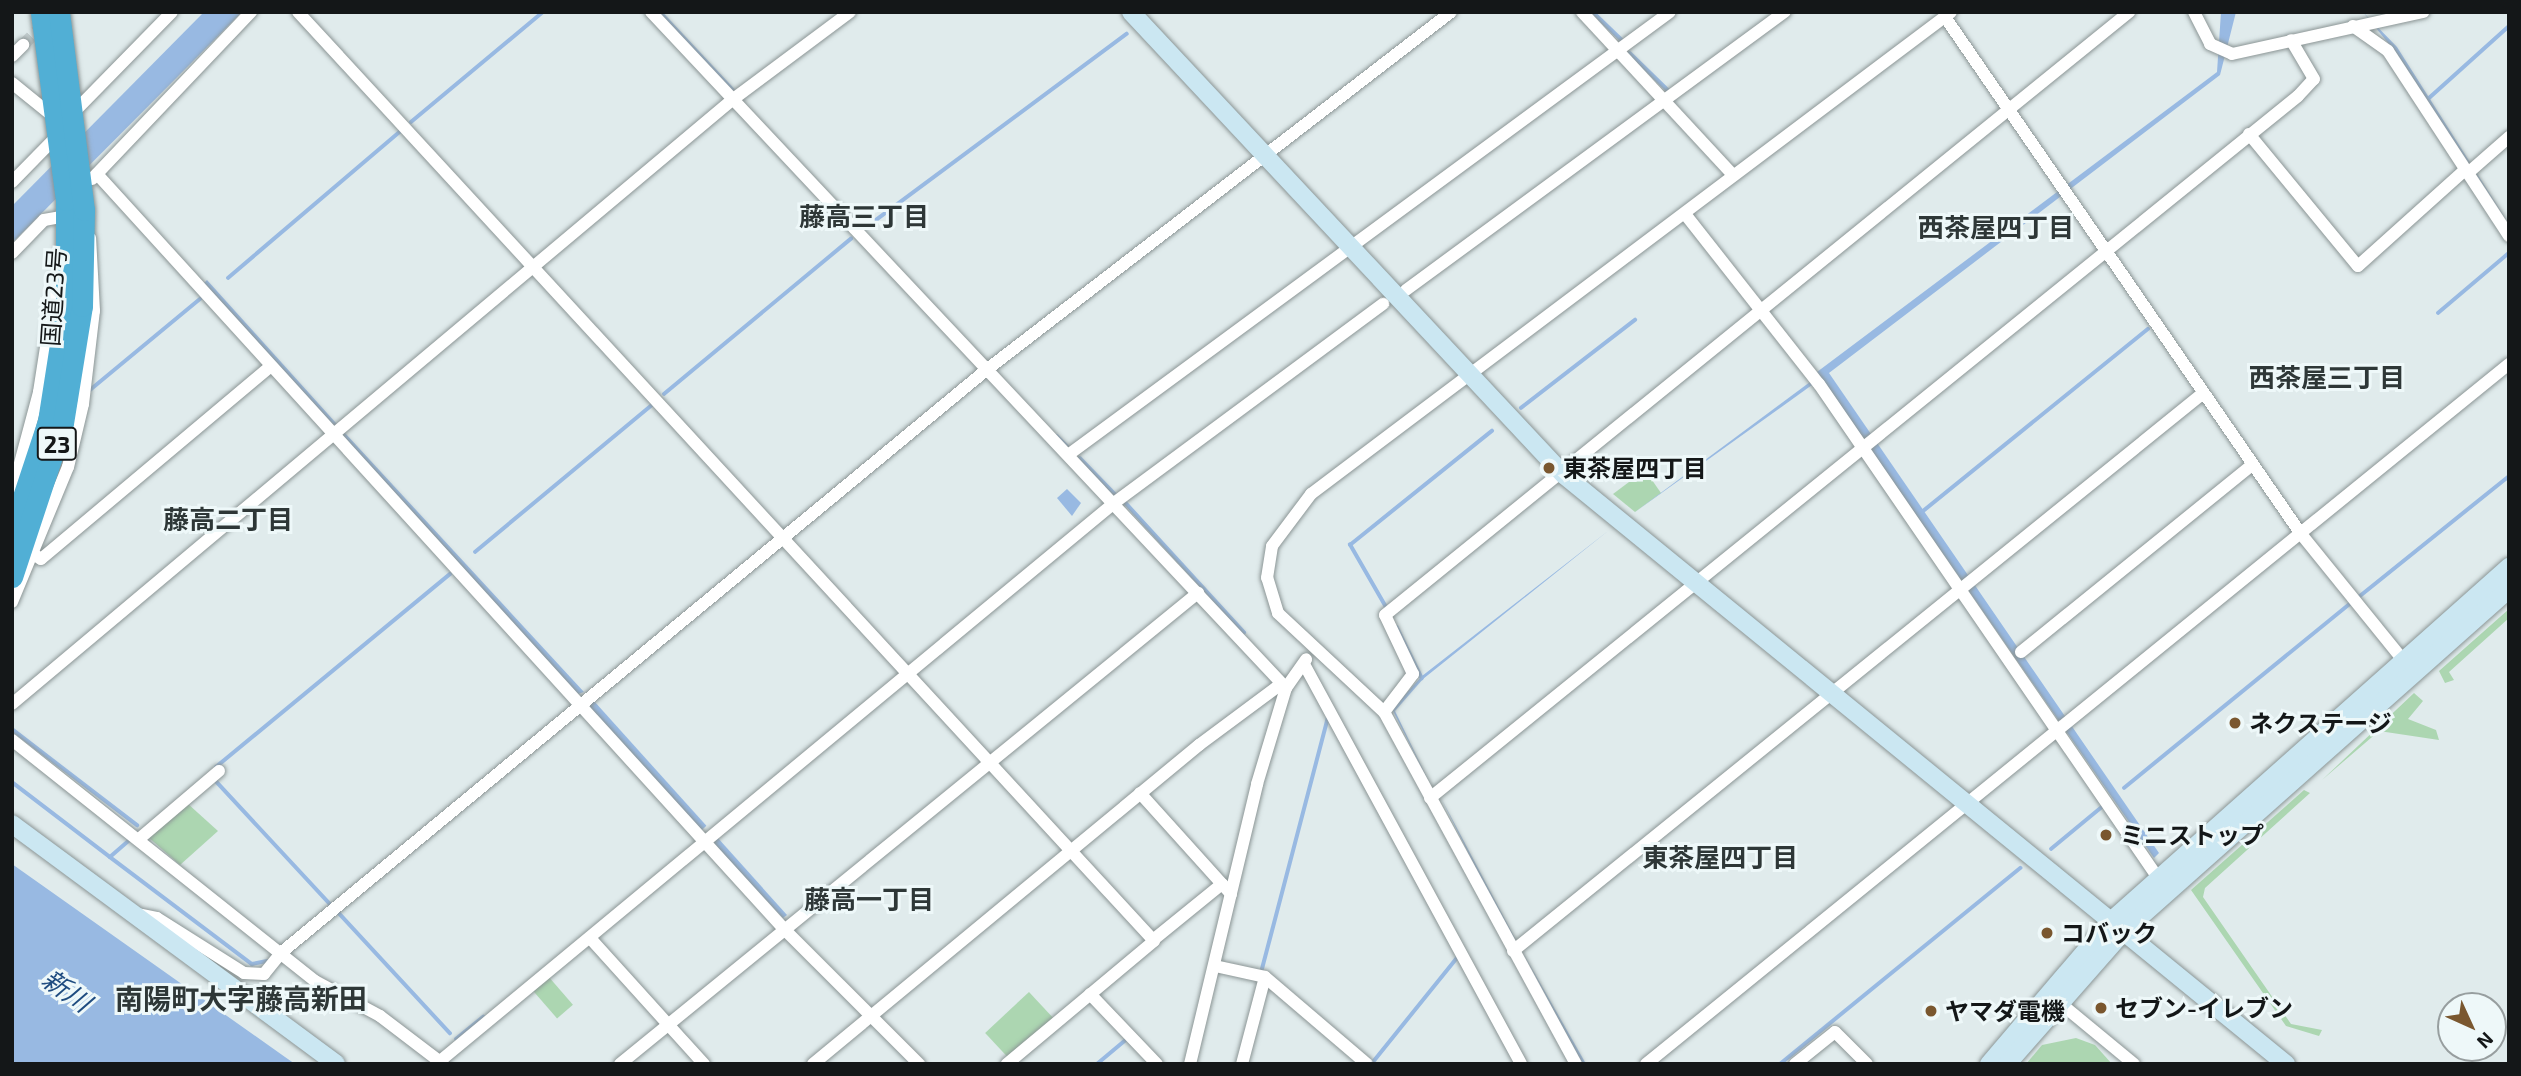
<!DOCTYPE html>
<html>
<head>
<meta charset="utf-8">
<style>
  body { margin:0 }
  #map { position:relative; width:2521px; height:1076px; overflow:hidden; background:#e0ebec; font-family:"Exo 2","Noto Sans JP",sans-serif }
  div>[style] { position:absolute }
  .green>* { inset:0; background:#acd6b1; transform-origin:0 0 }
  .water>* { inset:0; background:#98b9e2; transform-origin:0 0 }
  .stream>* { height:3.5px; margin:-1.75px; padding:0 1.75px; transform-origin:1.75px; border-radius:1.75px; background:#98b9e2 }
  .street-tunnel>* { height:12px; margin-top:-6px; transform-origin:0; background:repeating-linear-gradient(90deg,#c1cbcc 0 12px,transparent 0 18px) }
  .roads { filter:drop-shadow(0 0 2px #8b9595) drop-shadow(0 0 2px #8b9595) }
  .street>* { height:12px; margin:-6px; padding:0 6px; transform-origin:6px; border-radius:6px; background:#fff }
  .secondary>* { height:18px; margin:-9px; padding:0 9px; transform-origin:9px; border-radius:9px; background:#cbe7f2 }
  .highway>* { height:21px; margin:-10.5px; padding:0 10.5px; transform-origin:10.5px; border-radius:10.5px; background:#51afd5 }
  .dots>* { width:19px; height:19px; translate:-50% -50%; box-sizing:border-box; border:4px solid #eef8f9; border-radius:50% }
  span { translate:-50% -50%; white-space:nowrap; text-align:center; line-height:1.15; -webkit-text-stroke:6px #eef8f9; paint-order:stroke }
  .shield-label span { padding:2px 5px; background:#eef8f9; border:2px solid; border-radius:5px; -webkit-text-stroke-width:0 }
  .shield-label { font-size:23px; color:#141718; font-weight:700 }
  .street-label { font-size:24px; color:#141718 }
  .poi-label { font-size:24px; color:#141718; font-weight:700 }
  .left { translate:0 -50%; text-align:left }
  .neighbourhood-label { font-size:26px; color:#2e3737; font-weight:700 }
  .water-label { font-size:26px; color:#1f4c80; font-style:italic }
  .quarter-label { font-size:28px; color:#2e3737; font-weight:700 }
  .frame { position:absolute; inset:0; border:14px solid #141718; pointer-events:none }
  .north { position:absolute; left:2437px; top:992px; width:70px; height:70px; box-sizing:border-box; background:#eef8f9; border:2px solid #979e9f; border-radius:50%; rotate:135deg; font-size:19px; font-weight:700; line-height:28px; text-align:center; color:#141718 }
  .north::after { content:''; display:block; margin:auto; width:24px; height:32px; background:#7a572f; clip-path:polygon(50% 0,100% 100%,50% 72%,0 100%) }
</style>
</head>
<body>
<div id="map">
  <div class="green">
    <div style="clip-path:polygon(1645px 470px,1661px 493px,1635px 512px,1613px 494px)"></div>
    <div style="clip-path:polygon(2509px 609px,2509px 618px,2449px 672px,2454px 680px,2445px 683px,2439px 671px)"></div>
    <div style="clip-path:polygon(2414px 693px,2423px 701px,2408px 719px,2436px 730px,2439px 740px,2379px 731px,2322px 780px)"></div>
    <div style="clip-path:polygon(2304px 790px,2310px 793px,2205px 888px,2203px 897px,2291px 1024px,2322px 1030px,2319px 1036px,2286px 1026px,2191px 890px)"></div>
    <div style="clip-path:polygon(187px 803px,218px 831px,180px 865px,147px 836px)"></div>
    <div style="left:548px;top:976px;width:38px;height:21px;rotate:49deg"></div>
    <div style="left:1029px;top:992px;width:37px;height:60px;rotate:47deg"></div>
    <div style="clip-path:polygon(2076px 1038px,2095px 1045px,2112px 1064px,2026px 1064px,2042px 1045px)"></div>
  </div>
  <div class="water">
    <div style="clip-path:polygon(204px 12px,242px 12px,12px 243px,12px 206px)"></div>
    <div style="clip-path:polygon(2221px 12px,2236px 12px,2220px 75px,1829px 373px,2159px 853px,2154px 858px,1817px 372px,2217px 72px)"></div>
    <div style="clip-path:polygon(2363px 12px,2397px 47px,2509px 224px,2393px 49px)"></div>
    <div style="clip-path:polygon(207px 280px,345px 433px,584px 692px,578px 694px,202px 285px)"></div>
    <div style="clip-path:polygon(1810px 382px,1812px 385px,1635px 512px)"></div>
    <div style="clip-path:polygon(1067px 489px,1081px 503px,1072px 516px,1057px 498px)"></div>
    <div style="clip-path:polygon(1608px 531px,1423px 679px,1395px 711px,1432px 788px,1392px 709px,1422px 676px)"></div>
    <div style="left:594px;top:701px;width:168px;height:8px;rotate:48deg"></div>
    <div style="clip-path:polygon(1441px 798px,1517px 942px,1513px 943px)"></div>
    <div style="clip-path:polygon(717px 837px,787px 915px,783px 918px,712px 842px)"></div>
    <div style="clip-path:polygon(12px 864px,285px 1057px,295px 1064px,12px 1064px)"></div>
    <div style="clip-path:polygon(1522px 951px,1586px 1064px,1582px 1064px)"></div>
  </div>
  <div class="stream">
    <div style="left:660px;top:12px;width:107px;rotate:46.9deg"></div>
    <div style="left:1593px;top:12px;width:42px;rotate:44deg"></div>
    <div style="left:1630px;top:53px;width:54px;rotate:44.3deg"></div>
    <div style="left:2428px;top:99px;width:109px;rotate:-42deg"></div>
    <div style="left:411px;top:122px;width:172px;rotate:-39.8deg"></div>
    <div style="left:868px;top:226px;width:322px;rotate:-36.6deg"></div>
    <div style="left:228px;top:278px;width:227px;rotate:-40.4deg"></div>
    <div style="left:2438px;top:313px;width:93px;rotate:-40.2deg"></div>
    <div style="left:90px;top:390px;width:143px;rotate:-39.6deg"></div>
    <div style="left:664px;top:394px;width:243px;rotate:-39.7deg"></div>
    <div style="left:1521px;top:408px;width:144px;rotate:-37.7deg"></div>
    <div style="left:1057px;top:436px;width:16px;rotate:45deg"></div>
    <div style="left:1080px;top:458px;width:52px;rotate:45.8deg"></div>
    <div style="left:1124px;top:501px;width:178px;rotate:47.5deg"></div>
    <div style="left:1917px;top:516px;width:297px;rotate:-39deg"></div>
    <div style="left:475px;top:552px;width:231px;rotate:-39.7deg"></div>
    <div style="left:2360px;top:596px;width:191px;rotate:-38.8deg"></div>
    <div style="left:1387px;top:609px;width:74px;rotate:-120deg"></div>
    <div style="left:1350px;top:545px;width:182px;rotate:-38.8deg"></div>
    <div style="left:1397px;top:627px;width:57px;rotate:63.9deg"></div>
    <div style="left:12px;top:729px;width:158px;rotate:37.5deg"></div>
    <div style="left:216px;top:767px;width:303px;rotate:-39.5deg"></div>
    <div style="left:215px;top:780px;width:171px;rotate:47.1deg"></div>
    <div style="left:12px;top:782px;width:123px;rotate:37.4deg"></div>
    <div style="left:110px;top:857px;width:28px;rotate:-41deg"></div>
    <div style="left:2124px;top:788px;width:293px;rotate:-39.2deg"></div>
    <div style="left:2051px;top:849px;width:67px;rotate:-39.6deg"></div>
    <div style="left:110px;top:857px;width:178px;rotate:37deg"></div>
    <div style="left:252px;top:964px;width:15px;rotate:-11deg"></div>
    <div style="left:338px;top:912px;width:165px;rotate:47.2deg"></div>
    <div style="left:1262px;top:969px;width:260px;rotate:-75.3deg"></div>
    <div style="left:456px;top:1039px;width:35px;rotate:-39deg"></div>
    <div style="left:1373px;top:1062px;width:134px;rotate:-51.1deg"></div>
    <div style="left:1097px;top:1064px;width:40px;rotate:-40deg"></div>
    <div style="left:1780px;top:1064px;width:310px;rotate:-39.2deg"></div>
  </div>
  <div class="street-tunnel">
    <div style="left:23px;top:45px;width:31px;rotate:-45deg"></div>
  </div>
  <div class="roads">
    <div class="street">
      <div style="left:298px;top:12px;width:1263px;rotate:47.34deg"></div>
      <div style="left:1154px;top:941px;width:192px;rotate:140.1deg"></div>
      <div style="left:651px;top:12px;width:927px;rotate:46.79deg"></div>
      <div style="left:1582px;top:12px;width:222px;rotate:47.2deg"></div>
      <div style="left:2194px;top:12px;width:36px;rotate:63deg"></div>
      <div style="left:2210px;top:44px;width:24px;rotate:24deg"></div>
      <div style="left:2232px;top:54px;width:196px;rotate:-12.4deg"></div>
      <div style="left:1945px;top:17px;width:628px;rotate:55.45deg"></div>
      <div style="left:2301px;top:534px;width:164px;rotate:51deg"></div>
      <div style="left:2353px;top:26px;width:43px;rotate:35.5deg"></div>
      <div style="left:2388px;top:51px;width:221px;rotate:56.8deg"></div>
      <div style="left:12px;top:56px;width:16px;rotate:-45deg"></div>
      <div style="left:12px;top:83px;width:55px;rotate:39.1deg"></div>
      <div style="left:74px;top:112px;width:140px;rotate:-45.6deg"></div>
      <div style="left:2249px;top:134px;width:171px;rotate:50.5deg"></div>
      <div style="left:2358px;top:266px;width:144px;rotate:-41.9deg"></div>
      <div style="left:2468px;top:173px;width:55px;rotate:-41.3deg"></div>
      <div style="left:97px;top:174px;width:1022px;rotate:47.7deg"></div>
      <div style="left:785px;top:930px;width:190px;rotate:45deg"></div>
      <div style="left:92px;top:179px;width:231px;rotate:-46.4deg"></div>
      <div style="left:12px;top:182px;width:67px;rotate:-45.6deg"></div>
      <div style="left:1685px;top:214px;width:216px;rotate:51.8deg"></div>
      <div style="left:1819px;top:384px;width:599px;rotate:55.54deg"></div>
      <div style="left:12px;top:253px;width:46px;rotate:-45.9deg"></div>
      <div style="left:44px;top:220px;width:22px;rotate:-10deg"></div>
      <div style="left:1406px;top:290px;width:470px;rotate:-36.3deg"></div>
      <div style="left:1068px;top:455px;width:747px;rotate:-36.35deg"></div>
      <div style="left:12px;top:493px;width:105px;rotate:-75deg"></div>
      <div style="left:39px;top:392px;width:143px;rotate:-81.1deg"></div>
      <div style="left:35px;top:555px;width:7px;rotate:34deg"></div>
      <div style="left:41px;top:559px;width:300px;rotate:-40deg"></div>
      <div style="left:12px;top:602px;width:146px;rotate:-67.5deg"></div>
      <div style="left:68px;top:467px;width:65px;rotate:-76.6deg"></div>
      <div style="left:83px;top:404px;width:94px;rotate:-83.3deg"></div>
      <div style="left:94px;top:311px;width:73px;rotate:-93.1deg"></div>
      <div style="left:2021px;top:652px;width:297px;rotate:-39deg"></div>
      <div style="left:1304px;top:664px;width:455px;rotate:61.5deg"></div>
      <div style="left:12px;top:704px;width:940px;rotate:-39.99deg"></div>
      <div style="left:732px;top:100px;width:147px;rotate:-36.7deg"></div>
      <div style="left:1384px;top:712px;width:48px;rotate:-52.7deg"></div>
      <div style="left:1413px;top:674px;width:65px;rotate:-115.4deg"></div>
      <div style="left:1385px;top:615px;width:958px;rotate:-39.02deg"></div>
      <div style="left:12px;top:740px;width:387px;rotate:38.5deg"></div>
      <div style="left:315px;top:981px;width:74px;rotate:28.3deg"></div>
      <div style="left:380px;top:1016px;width:79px;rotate:37.3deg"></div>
      <div style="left:1140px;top:793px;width:136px;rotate:48deg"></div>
      <div style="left:1430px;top:798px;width:1116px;rotate:-38.96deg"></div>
      <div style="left:2298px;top:96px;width:23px;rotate:-47deg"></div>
      <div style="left:2314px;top:79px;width:45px;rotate:-120.5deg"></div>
      <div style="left:139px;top:839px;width:105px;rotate:-40.4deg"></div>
      <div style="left:137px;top:914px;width:20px;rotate:11deg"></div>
      <div style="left:157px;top:918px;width:103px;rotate:32.3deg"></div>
      <div style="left:244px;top:973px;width:20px;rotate:3deg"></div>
      <div style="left:264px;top:974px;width:28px;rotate:-51deg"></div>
      <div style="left:282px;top:952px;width:912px;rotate:-39.57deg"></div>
      <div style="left:985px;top:371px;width:588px;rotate:-37.61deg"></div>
      <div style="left:590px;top:938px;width:170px;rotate:47.9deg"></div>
      <div style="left:1153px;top:940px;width:89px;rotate:-39.1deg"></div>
      <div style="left:1513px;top:951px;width:886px;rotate:-38.95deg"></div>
      <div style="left:1215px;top:966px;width:51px;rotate:12.4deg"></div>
      <div style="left:1265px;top:977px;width:134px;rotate:40.5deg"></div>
      <div style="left:1090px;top:994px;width:97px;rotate:46.3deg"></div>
      <div style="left:2060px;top:1003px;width:96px;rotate:39.5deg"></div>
      <div style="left:440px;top:1061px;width:875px;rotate:-39.62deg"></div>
      <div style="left:1114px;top:503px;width:335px;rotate:-36.5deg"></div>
      <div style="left:620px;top:1064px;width:746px;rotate:-39.18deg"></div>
      <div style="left:813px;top:1064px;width:501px;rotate:-39.57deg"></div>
      <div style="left:1199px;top:745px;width:97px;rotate:-36.6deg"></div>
      <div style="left:1277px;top:687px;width:9px;rotate:6deg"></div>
      <div style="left:1190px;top:1064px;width:288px;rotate:-76.5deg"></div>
      <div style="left:1257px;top:784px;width:100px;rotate:-73.2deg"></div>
      <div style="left:1286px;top:688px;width:35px;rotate:-55deg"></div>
      <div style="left:1242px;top:1064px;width:90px;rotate:-75.2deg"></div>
      <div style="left:1576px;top:1064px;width:401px;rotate:-118.6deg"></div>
      <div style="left:1384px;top:712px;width:145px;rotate:-137deg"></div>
      <div style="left:1278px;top:613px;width:37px;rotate:-107deg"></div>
      <div style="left:1267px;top:578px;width:32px;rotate:-81deg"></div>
      <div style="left:1272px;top:546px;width:65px;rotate:-53.1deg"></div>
      <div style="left:1311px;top:494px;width:801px;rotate:-36.98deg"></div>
      <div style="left:1646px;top:1064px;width:1111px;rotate:-39.05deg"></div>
      <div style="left:1795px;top:1064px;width:51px;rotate:-38.7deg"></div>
      <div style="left:1835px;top:1032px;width:45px;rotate:45deg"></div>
    </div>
    <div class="secondary">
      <div style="left:1131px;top:12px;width:634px;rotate:46.92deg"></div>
      <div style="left:1564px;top:475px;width:932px;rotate:39.21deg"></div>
      <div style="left:12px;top:824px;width:403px;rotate:36.5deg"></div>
      <div style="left:1989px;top:1064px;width:188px;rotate:-49.5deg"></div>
      <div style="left:2111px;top:921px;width:533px;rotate:-41.65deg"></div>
      <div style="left:2007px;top:1064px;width:176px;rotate:-48.7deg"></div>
      <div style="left:2123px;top:932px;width:516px;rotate:-41.62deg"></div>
    </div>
    <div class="highway">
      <div style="left:12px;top:530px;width:115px;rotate:-71.7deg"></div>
      <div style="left:48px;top:421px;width:116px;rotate:-81.1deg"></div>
      <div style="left:66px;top:306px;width:106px;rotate:-90deg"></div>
      <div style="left:66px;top:200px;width:190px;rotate:-97.6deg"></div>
      <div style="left:12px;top:577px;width:162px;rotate:-71.7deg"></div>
      <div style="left:63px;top:423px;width:119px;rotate:-80.8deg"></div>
      <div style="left:82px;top:306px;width:96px;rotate:-88.8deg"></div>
      <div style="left:84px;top:210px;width:200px;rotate:-97.2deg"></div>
    </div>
  </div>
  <div class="dots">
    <div style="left:1549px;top:468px;background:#7a572f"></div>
    <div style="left:2235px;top:723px;background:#7a572f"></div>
    <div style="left:2106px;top:835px;background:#7a572f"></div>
    <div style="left:2047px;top:933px;background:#7a572f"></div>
    <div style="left:2101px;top:1008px;background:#7a572f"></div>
    <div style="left:1931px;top:1011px;background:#7a572f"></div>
  </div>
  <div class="shield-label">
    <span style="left:57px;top:444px">23</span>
  </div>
  <div class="street-label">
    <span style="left:53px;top:297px;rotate:-86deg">国道23号</span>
  </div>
  <div class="poi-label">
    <span class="left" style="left:1563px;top:468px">東茶屋四丁目</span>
    <span class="left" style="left:2249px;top:723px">ネクステージ</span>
    <span class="left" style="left:2120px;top:835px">ミニストップ</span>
    <span class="left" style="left:2061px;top:933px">コバック</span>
    <span class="left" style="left:2115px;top:1008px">セブン-イレブン</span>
    <span class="left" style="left:1945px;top:1011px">ヤマダ電機</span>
  </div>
  <div class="neighbourhood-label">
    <span style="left:864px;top:216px">藤高三丁目</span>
    <span style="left:1996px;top:227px">西茶屋四丁目</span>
    <span style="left:2327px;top:377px">西茶屋三丁目</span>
    <span style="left:228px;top:519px">藤高二丁目</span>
    <span style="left:1720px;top:857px">東茶屋四丁目</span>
    <span style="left:869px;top:899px">藤高一丁目</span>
  </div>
  <div class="water-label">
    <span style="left:67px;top:990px;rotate:35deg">新川</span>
  </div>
  <div class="quarter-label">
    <span style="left:241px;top:998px">南陽町大字藤高新田</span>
  </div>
  <div class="frame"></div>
  <div class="north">N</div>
</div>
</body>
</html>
